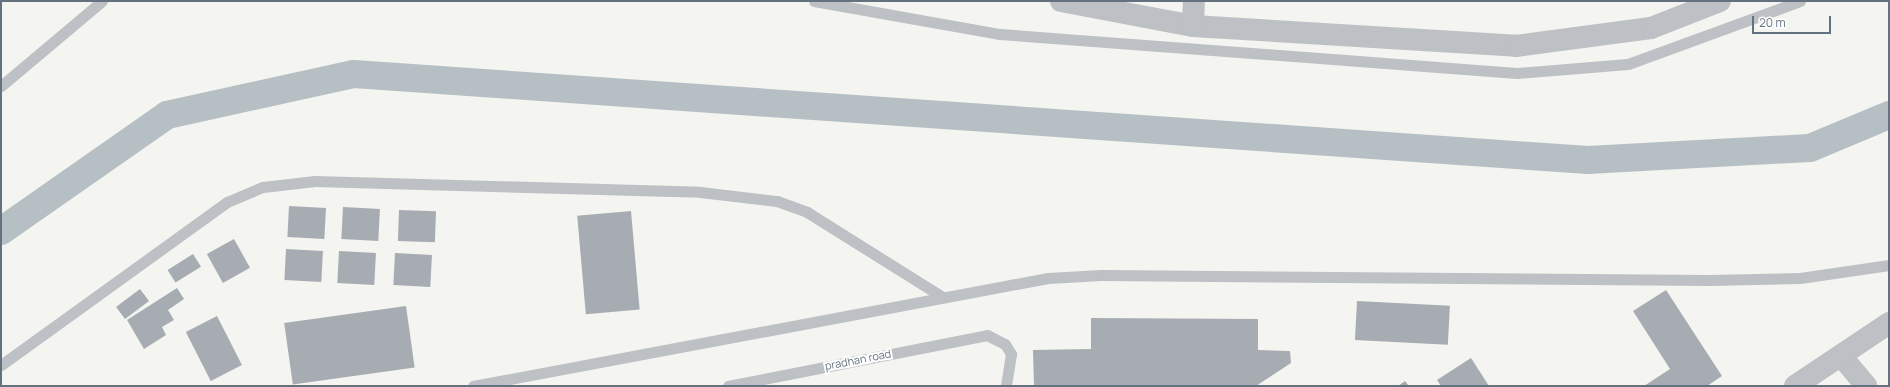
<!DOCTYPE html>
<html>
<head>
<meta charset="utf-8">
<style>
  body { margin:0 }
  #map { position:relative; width:1890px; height:387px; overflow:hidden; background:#f4f4f0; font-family:Manrope,sans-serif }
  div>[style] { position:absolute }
  .canal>* { height:28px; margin:-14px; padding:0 14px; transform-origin:14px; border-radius:14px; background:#b6c0c4 }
  .building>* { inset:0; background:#a6acb2; transform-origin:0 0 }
  .lane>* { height:11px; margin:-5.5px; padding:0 5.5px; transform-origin:5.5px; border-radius:5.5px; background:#bdc0c4 }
  .street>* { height:22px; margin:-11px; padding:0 11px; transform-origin:11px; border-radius:11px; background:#bdc0c4 }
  span { translate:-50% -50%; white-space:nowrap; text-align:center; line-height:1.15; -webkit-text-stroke:4px #fff; paint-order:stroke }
  .street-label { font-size:11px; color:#647280 }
  .frame { position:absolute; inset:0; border:2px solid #647280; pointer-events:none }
  .scale { position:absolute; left:1752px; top:16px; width:79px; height:18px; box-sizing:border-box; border:2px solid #647280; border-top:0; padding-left:5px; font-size:12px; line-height:14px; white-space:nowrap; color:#647280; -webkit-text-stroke:3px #fff; paint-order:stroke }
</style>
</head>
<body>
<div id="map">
  <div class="canal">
    <div style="left:1px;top:231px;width:203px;rotate:-34.9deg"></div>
    <div style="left:167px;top:115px;width:191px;rotate:-12.4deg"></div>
    <div style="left:354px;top:74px;width:1237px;rotate:3.99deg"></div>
    <div style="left:1588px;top:160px;width:222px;rotate:-3.1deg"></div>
    <div style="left:1810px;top:148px;width:86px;rotate:-22.7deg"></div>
  </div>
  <div class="building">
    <div style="left:289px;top:206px;width:37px;height:31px;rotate:3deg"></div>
    <div style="left:343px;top:207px;width:37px;height:32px;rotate:3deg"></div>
    <div style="left:399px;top:210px;width:37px;height:31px;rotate:2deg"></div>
    <div style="left:631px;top:211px;width:99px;height:54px;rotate:85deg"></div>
    <div style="left:234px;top:239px;width:33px;height:31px;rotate:61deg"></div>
    <div style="left:286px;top:249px;width:37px;height:31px;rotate:3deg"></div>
    <div style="left:339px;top:251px;width:37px;height:32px;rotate:3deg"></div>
    <div style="left:395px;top:253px;width:37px;height:32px;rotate:3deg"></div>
    <div style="left:193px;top:254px;width:15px;height:30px;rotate:58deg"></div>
    <div style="clip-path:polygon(177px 288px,184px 299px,168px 310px,174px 320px,162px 327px,166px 335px,144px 349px,127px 320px)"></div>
    <div style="left:140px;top:289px;width:15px;height:30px;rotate:53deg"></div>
    <div style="clip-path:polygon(1666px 290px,1722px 376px,1707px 386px,1644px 386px,1670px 369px,1633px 311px)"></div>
    <div style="left:1357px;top:301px;width:93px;height:39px;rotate:3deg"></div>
    <div style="left:406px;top:306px;width:62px;height:123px;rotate:82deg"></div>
    <div style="left:217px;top:316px;width:55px;height:35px;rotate:63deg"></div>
    <div style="clip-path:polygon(1091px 318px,1258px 319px,1258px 350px,1290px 351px,1291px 363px,1256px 386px,1034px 386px,1033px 350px,1091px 349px)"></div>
    <div style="clip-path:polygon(1471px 358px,1489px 386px,1441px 386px,1437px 380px)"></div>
    <div style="clip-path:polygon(1405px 381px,1409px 386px,1398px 386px)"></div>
  </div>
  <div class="lane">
    <div style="left:814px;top:1px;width:189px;rotate:10.1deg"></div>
    <div style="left:1000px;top:34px;width:518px;rotate:4.31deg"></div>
    <div style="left:1517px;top:73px;width:111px;rotate:-4.6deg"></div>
    <div style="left:1628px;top:64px;width:183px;rotate:-20.1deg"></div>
    <div style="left:1px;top:86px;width:132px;rotate:-40.1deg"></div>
    <div style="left:1px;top:365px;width:279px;rotate:-35.8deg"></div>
    <div style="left:227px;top:202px;width:39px;rotate:-23deg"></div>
    <div style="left:263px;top:187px;width:52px;rotate:-6.6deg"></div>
    <div style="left:315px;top:181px;width:385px;rotate:1.6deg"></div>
    <div style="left:700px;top:192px;width:78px;rotate:6.7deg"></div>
    <div style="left:777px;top:201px;width:32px;rotate:20deg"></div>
    <div style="left:807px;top:212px;width:158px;rotate:32.1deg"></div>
    <div style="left:473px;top:386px;width:585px;rotate:-10.64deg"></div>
    <div style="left:1048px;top:278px;width:53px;rotate:-3.2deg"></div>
    <div style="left:1101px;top:275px;width:608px;rotate:0.47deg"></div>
    <div style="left:1709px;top:280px;width:91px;rotate:-1.3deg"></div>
    <div style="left:1800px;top:278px;width:90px;rotate:-8.3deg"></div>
    <div style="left:728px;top:386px;width:264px;rotate:-11.1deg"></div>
    <div style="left:987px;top:335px;width:20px;rotate:27deg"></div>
    <div style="left:1005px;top:344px;width:12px;rotate:59deg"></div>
    <div style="left:1011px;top:354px;width:32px;rotate:99deg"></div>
  </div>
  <div class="street">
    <div style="left:1061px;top:1px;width:134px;rotate:10.7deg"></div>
    <div style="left:1193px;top:26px;width:324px;rotate:3.5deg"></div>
    <div style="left:1516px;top:46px;width:136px;rotate:-7.6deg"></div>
    <div style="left:1651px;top:28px;width:74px;rotate:-21.4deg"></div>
    <div style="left:1193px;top:26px;width:25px;rotate:-88deg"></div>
    <div style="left:1842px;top:357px;width:38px;rotate:50deg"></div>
    <div style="left:1795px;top:386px;width:113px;rotate:-33.8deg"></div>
  </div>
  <div class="street-label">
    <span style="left:858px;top:360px;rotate:-11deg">pradhan road</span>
  </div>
  <div class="frame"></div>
  <div class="scale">20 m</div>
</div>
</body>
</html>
